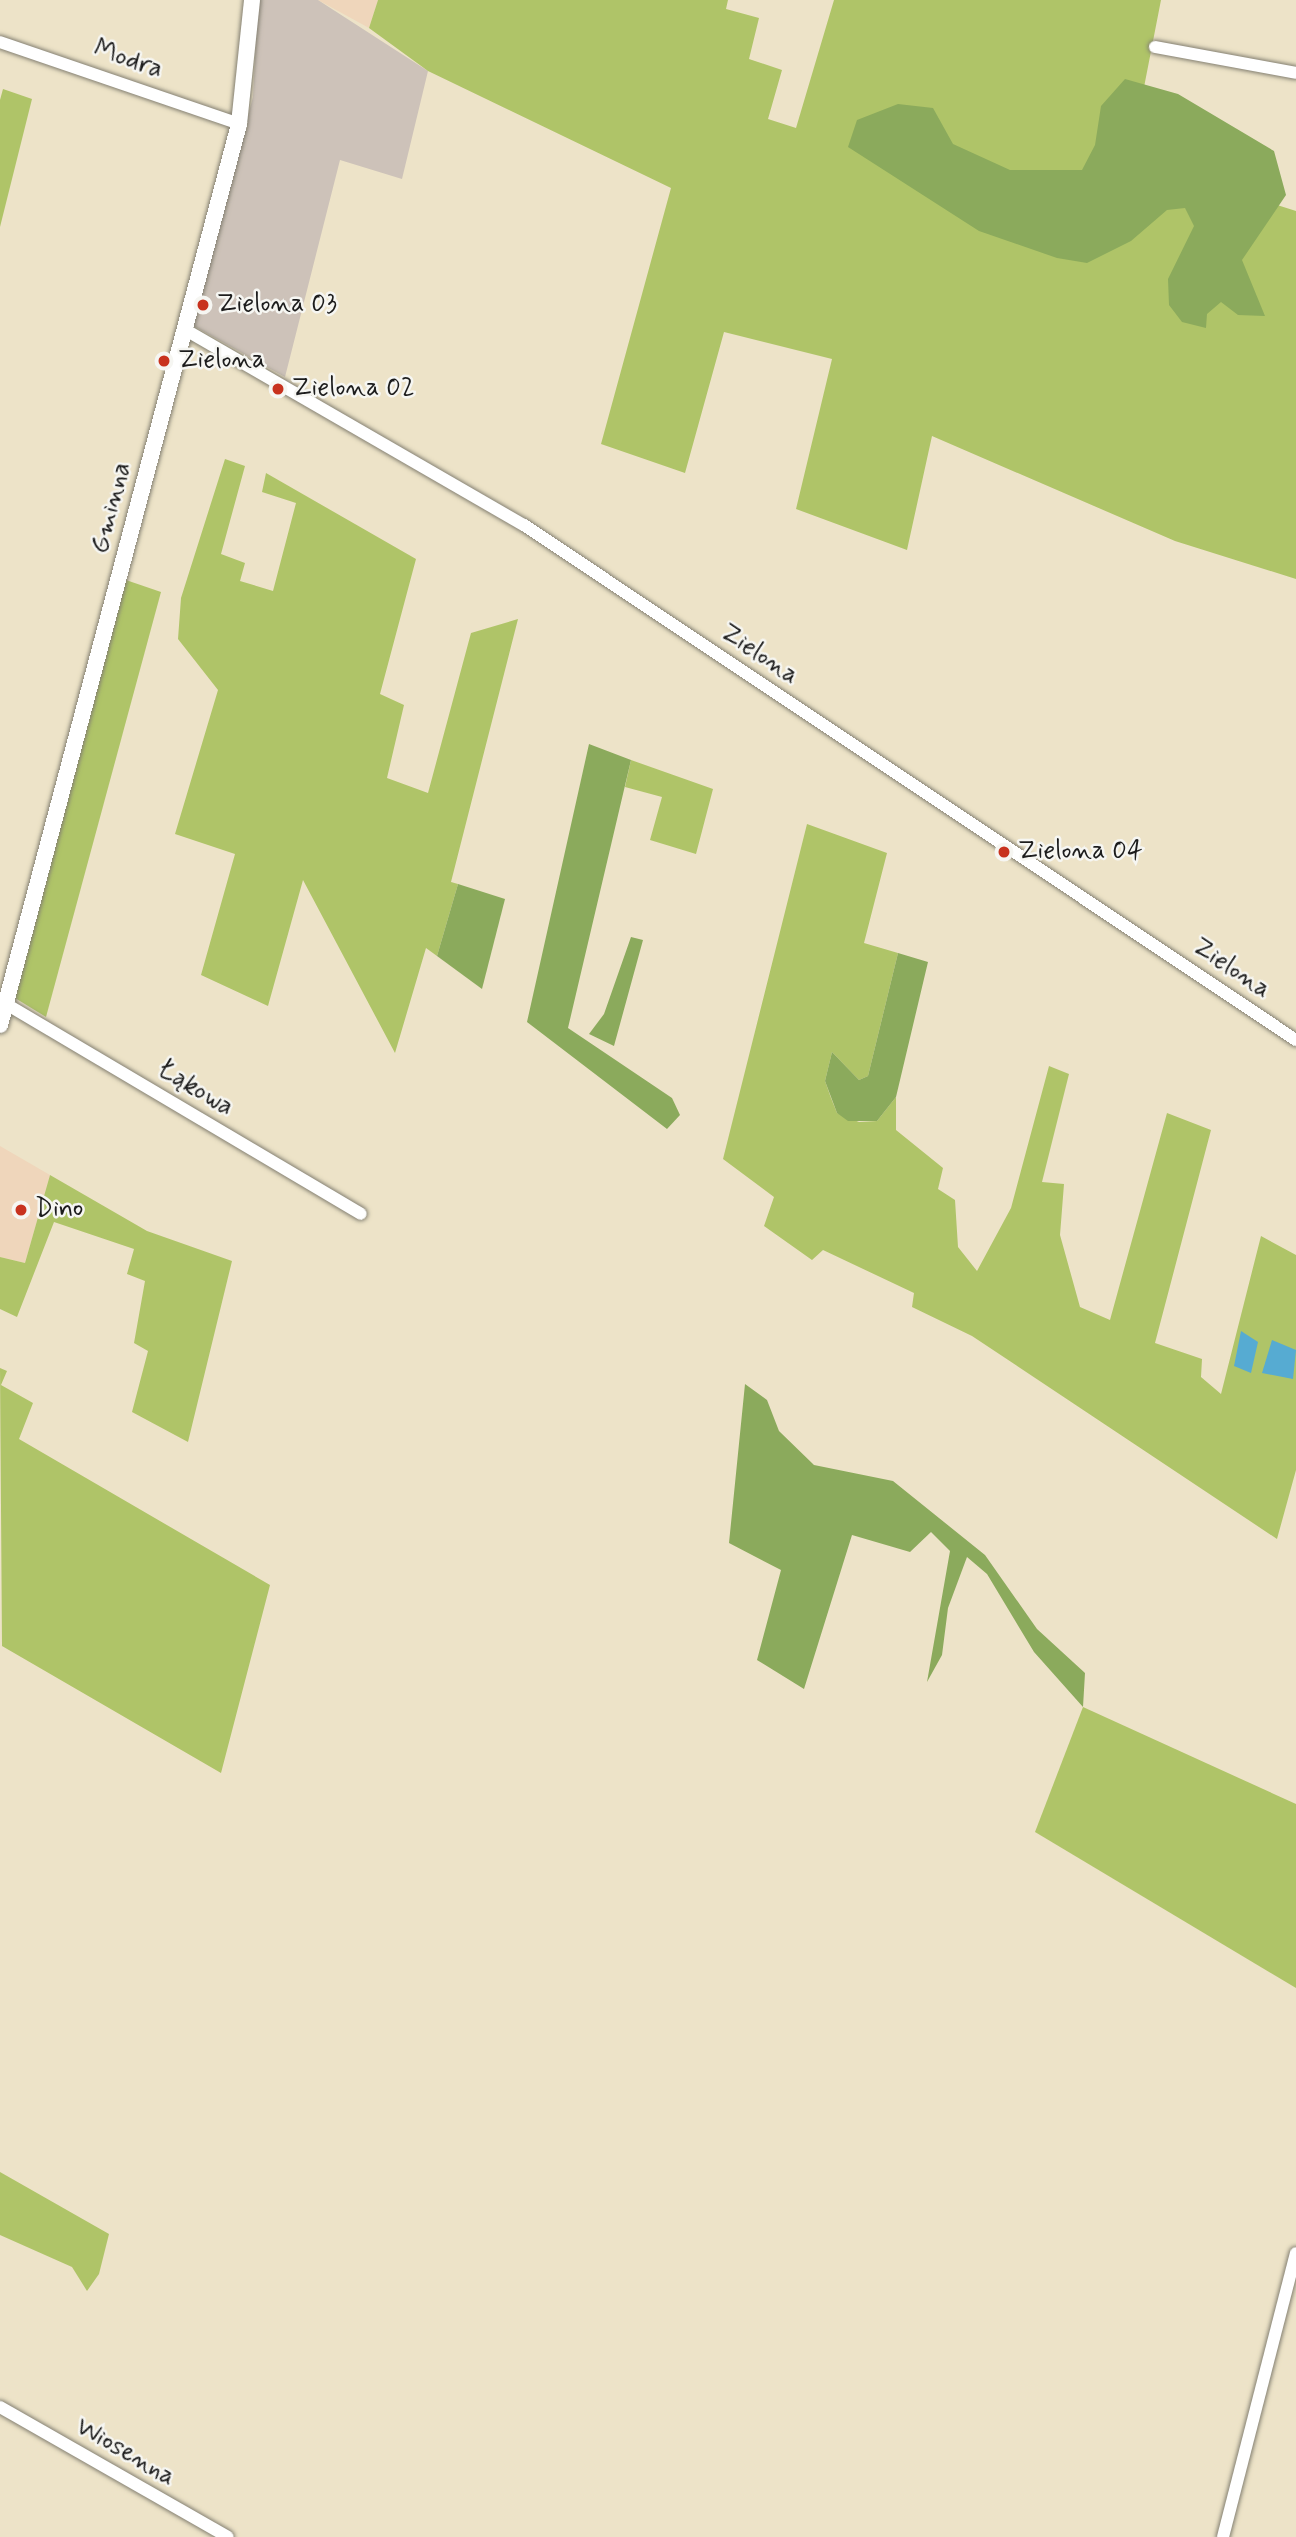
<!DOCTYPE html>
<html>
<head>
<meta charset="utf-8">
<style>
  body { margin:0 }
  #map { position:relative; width:1296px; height:2537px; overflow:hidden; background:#ede3c8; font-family:Mynerve,sans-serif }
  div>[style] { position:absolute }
  .built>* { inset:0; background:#efd6bb }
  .industrial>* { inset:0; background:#cdc2b9 }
  .green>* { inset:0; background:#afc468 }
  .forest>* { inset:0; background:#8baa5c }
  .water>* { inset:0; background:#56abd2 }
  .roads { filter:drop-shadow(0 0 2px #848072) drop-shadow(0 0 2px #848072) }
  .minor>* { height:12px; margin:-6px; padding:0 6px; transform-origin:6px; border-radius:6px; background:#fff }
  .major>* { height:16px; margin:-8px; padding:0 8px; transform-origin:8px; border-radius:8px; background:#fff }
  .dots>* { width:19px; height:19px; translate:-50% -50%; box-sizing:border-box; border:4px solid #f6f6f2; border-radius:50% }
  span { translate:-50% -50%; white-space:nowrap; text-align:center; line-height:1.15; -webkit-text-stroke:5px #f6f6f2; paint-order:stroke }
  .street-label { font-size:26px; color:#1c1c1c }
  .poi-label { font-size:26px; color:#1c1c1c }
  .left { translate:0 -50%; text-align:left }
</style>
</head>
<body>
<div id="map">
  <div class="built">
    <div style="clip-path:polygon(318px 0,378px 0,369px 28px)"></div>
    <div style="clip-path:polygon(0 1146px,50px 1175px,25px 1263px,0 1257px)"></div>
  </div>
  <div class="industrial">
    <div style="clip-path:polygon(258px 0,318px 0,428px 71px,402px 179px,340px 160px,285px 377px,192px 325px,253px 97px)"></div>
  </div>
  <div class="green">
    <div style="clip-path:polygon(378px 0,728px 0,726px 9px,759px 18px,749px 59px,782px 70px,768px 119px,796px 128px,834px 0,1161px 0,1130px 159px,1296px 211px,1296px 579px,1175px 541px,932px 436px,907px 550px,796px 509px,832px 359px,724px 332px,685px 473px,601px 444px,671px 188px,428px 71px,369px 28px)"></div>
    <div style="clip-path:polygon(3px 89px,32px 99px,0 227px,0 100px)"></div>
    <div style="clip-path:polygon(225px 459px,245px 466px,221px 554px,245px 563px,240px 581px,273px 591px,296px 503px,262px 492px,266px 473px,416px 559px,380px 694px,404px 705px,387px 778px,428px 793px,471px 633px,518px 619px,451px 882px,458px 884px,437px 956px,426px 948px,395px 1053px,303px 880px,268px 1006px,201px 975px,235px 854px,175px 834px,218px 690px,178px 639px,181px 598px)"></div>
    <div style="clip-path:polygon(123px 579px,161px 592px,46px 1017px,15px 998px)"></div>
    <div style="clip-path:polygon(631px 760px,713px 789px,696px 854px,650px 840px,662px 797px,625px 787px)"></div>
    <div style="clip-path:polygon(807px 824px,887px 853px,864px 943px,898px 953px,868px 1076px,859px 1080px,832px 1052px,825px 1081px,831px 1098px,837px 1113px,859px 1122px,877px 1121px,896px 1097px,896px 1130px,943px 1168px,938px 1189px,955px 1200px,958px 1247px,977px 1271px,1011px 1208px,1049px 1066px,1069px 1074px,1042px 1182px,1064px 1184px,1060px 1235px,1080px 1307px,1110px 1320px,1167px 1113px,1211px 1130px,1155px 1343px,1202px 1359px,1201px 1377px,1221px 1394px,1261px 1236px,1296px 1255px,1296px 1470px,1277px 1539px,972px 1336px,912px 1307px,914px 1293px,823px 1250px,812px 1260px,764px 1226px,774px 1197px,723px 1159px)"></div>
    <div style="clip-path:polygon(50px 1175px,147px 1231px,232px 1261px,188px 1442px,132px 1412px,148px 1351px,134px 1343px,145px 1281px,127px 1274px,134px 1249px,54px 1222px,17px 1317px,0 1309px,0 1257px,25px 1263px)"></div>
    <div style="clip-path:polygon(0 1368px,7px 1371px,1px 1385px,33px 1403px,19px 1439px,270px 1585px,221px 1773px,2px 1646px)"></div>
    <div style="clip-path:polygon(1083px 1707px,1296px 1804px,1296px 1988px,1035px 1832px)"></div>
    <div style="clip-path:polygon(0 2172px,109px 2234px,99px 2274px,87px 2291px,72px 2267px,0 2235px)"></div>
  </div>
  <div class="forest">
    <div style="clip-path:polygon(1125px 79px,1178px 94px,1274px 151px,1286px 195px,1242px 260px,1265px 316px,1238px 315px,1221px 302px,1207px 314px,1206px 328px,1182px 322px,1169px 305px,1168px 279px,1194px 226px,1185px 208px,1167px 210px,1131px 241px,1087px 263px,1057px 258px,979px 231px,848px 147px,857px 120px,898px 104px,933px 108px,953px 144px,1010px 170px,1082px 170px,1095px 145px,1101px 106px)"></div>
    <div style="clip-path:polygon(589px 744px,631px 760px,568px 1028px,672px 1098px,680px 1115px,667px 1129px,527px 1022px)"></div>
    <div style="clip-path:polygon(458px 884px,505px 899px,482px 989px,437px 956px)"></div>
    <div style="clip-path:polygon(631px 937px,643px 940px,614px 1046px,589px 1034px,604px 1014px)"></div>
    <div style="clip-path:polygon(898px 953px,928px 962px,896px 1097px,877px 1121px,848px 1121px,837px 1113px,825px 1081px,832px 1052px,859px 1080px,868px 1076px)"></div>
    <div style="clip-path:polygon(745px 1384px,767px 1400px,779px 1431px,814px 1465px,893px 1481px,985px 1555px,1037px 1629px,1085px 1673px,1083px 1707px,1034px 1652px,987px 1574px,967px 1557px,948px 1608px,942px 1655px,927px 1682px,950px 1551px,931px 1532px,910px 1552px,852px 1535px,804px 1689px,757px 1660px,781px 1570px,729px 1543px)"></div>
  </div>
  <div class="water">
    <div style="clip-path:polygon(1241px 1331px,1258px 1342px,1251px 1373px,1234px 1366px)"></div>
    <div style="clip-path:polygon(1272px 1340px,1296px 1350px,1293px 1379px,1262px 1373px)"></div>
  </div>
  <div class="roads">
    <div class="minor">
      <div style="left:0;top:42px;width:253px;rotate:18.9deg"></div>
      <div style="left:1155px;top:47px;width:143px;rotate:10.4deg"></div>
      <div style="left:184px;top:329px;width:392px;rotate:30deg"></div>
      <div style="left:524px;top:525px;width:928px;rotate:33.71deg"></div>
      <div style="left:6px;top:1004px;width:412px;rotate:30.6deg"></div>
      <div style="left:0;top:2407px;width:262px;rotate:29.7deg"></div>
      <div style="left:1223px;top:2537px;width:293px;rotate:-75.6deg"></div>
    </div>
    <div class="major">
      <div style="left:0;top:1025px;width:932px;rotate:-75.14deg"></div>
      <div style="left:239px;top:124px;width:125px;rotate:-84deg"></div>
    </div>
  </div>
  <div class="dots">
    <div style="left:203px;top:305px;background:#c8321e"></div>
    <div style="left:164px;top:361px;background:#c8321e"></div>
    <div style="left:278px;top:389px;background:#c8321e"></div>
    <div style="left:1004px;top:852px;background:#c8321e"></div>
    <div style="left:21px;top:1210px;background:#c8321e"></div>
  </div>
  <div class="street-label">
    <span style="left:128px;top:60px;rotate:19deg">Modra</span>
    <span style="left:112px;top:508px;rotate:-75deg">Gminna</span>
    <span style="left:759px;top:655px;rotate:34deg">Zielona</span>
    <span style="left:1231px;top:969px;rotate:34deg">Zielona</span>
    <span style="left:195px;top:1089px;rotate:31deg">Łąkowa</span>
    <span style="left:125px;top:2453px;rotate:30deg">Wiosenna</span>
  </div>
  <div class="poi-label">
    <span class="left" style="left:217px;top:305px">Zielona 03</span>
    <span class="left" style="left:178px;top:361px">Zielona</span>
    <span class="left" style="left:292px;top:389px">Zielona 02</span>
    <span class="left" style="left:1018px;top:852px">Zielona 04</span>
    <span class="left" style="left:35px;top:1210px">Dino</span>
  </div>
</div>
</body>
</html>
